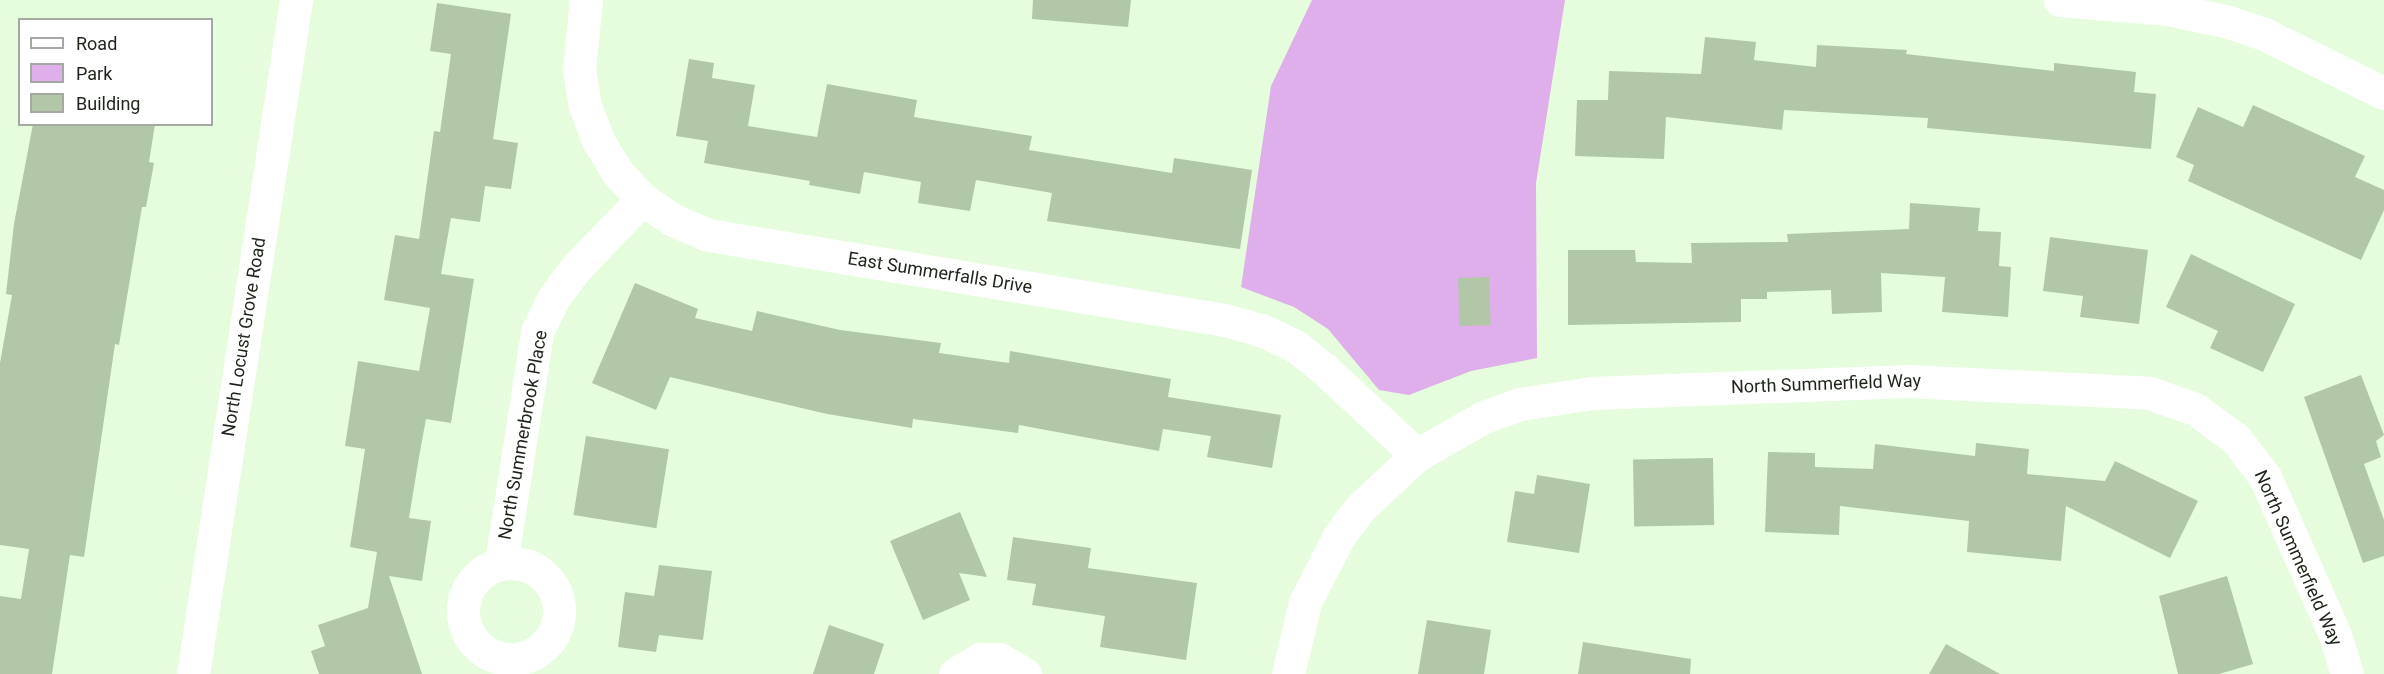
<!DOCTYPE html>
<html>
<head>
<meta charset="utf-8">
<style>
  body { margin:0 }
  #map { position:relative; width:2384px; height:674px; overflow:hidden; background:#e6fddd; font-family:Roboto,sans-serif }
  div>[style] { position:absolute }
  .green>* { inset:0; background:#deafea }
  .building>* { inset:0; background:#b1c7a8; transform-origin:0 0 }
  .minor>* { height:33px; margin:-16.5px; padding:0 16.5px; transform-origin:16.5px; border-radius:16.5px; background:#fff }
  .minor>.ring { margin:-16.5px; padding:0; box-sizing:content-box; background:none; border:33px solid #fff; border-radius:50% }
  .major>* { height:33px; margin:-16.5px; padding:0 16.5px; transform-origin:16.5px; border-radius:16.5px; background:#fff }
  span { translate:-50% -50%; white-space:nowrap; text-align:center; line-height:1.15; -webkit-text-stroke:4.5px #fff; paint-order:stroke }
  .street-label { font-size:18px; color:#1d251a }
  .legend { position:absolute; left:18px; top:18px; width:195px; height:108px; box-sizing:border-box; background:#fff; border:2px solid #a5a8a3; margin:0; padding:8px 10px; list-style:none; font-size:18px; color:#1d251a }
  .legend li { display:flex; align-items:center; gap:12px; height:30px }
  .legend b { width:30px; border:2px solid #a5a8a3 }
</style>
</head>
<body>
<div id="map">
  <div class="green">
    <div style="clip-path:polygon(1312px 0,1565px 0,1536px 183px,1537px 358px,1471px 371px,1409px 395px,1379px 390px,1328px 329px,1294px 307px,1241px 287px,1271px 86px)"></div>
  </div>
  <div class="building">
    <div style="clip-path:polygon(1033px 0,1131px 0,1128px 27px,1032px 19px)"></div>
    <div style="clip-path:polygon(437px 3px,511px 14px,493px 139px,518px 143px,511px 189px,485px 186px,480px 222px,451px 218px,441px 274px,474px 279px,451px 423px,426px 419px,419px 457px,409px 518px,431px 521px,422px 581px,389px 576px,422px 674px,319px 674px,311px 651px,325px 646px,318px 625px,368px 608px,377px 552px,350px 547px,365px 449px,345px 446px,358px 361px,419px 371px,430px 308px,384px 300px,395px 235px,419px 239px,434px 131px,440px 132px,451px 54px,430px 51px)"></div>
    <div style="clip-path:polygon(1705px 37px,1756px 42px,1754px 60px,1816px 67px,1817px 45px,1907px 50px,1906px 54px,2054px 71px,2054px 63px,2136px 72px,2134px 92px,2156px 94px,2151px 149px,1927px 128px,1928px 118px,1784px 110px,1782px 130px,1666px 117px,1664px 159px,1575px 156px,1577px 100px,1608px 100px,1609px 71px,1701px 74px)"></div>
    <div style="clip-path:polygon(689px 59px,714px 63px,712px 78px,755px 85px,748px 126px,817px 137px,827px 84px,917px 100px,914px 117px,1032px 136px,1029px 150px,1172px 173px,1174px 158px,1252px 170px,1240px 249px,1047px 221px,1052px 193px,976px 180px,970px 211px,918px 203px,921px 182px,864px 172px,860px 194px,809px 185px,810px 181px,704px 163px,708px 141px,676px 136px)"></div>
    <div style="clip-path:polygon(2253px 105px,2365px 156px,2355px 177px,2384px 190px,2384px 210px,2361px 260px,2188px 181px,2194px 165px,2176px 157px,2198px 107px,2243px 127px)"></div>
    <div style="clip-path:polygon(33px 124px,155px 124px,149px 162px,154px 163px,146px 207px,142px 207px,119px 345px,115px 344px,84px 557px,70px 555px,52px 674px,0 674px,0 596px,21px 599px,29px 549px,0 545px,0 363px,12px 295px,6px 294px,14px 224px)"></div>
    <div style="clip-path:polygon(1910px 203px,1980px 208px,1978px 231px,2001px 232px,1999px 266px,2011px 267px,2008px 317px,1942px 312px,1945px 277px,1881px 273px,1882px 312px,1832px 314px,1831px 290px,1767px 292px,1767px 299px,1741px 299px,1741px 322px,1568px 325px,1568px 250px,1635px 250px,1636px 262px,1692px 263px,1691px 243px,1788px 242px,1787px 234px,1909px 229px)"></div>
    <div style="clip-path:polygon(2050px 237px,2148px 250px,2139px 324px,2080px 317px,2083px 296px,2043px 291px)"></div>
    <div style="clip-path:polygon(2191px 254px,2295px 304px,2263px 372px,2210px 348px,2218px 331px,2166px 307px)"></div>
    <div style="left:1489px;top:277px;width:48px;height:31px;rotate:88deg"></div>
    <div style="clip-path:polygon(635px 283px,698px 309px,695px 318px,752px 331px,757px 311px,840px 330px,941px 343px,939px 353px,1009px 363px,1010px 351px,1171px 379px,1168px 397px,1281px 415px,1272px 468px,1207px 457px,1211px 436px,1163px 429px,1159px 451px,1019px 425px,1018px 433px,913px 419px,912px 428px,827px 414px,670px 377px,656px 410px,592px 383px)"></div>
    <div style="clip-path:polygon(2361px 375px,2384px 435px,2376px 441px,2381px 457px,2364px 464px,2384px 520px,2384px 556px,2363px 563px,2304px 397px)"></div>
    <div style="left:586px;top:436px;width:84px;height:80px;rotate:9deg"></div>
    <div style="clip-path:polygon(1976px 443px,2029px 449px,2027px 474px,2105px 481px,2115px 461px,2198px 501px,2170px 558px,2066px 506px,2061px 561px,1967px 552px,1969px 521px,1840px 506px,1839px 535px,1765px 532px,1768px 452px,1815px 453px,1815px 467px,1873px 469px,1875px 444px,1975px 456px)"></div>
    <div style="left:1713px;top:458px;width:67px;height:80px;rotate:89deg"></div>
    <div style="clip-path:polygon(1537px 475px,1590px 484px,1579px 553px,1507px 542px,1515px 491px,1534px 494px)"></div>
    <div style="clip-path:polygon(960px 512px,987px 577px,959px 573px,970px 600px,923px 620px,890px 541px)"></div>
    <div style="clip-path:polygon(1013px 537px,1091px 548px,1088px 568px,1197px 583px,1186px 660px,1100px 647px,1105px 616px,1032px 605px,1036px 584px,1007px 580px)"></div>
    <div style="clip-path:polygon(659px 565px,712px 571px,703px 640px,659px 635px,656px 652px,618px 647px,625px 592px,654px 596px)"></div>
    <div style="clip-path:polygon(2227px 576px,2253px 664px,2219px 674px,2178px 674px,2159px 596px)"></div>
    <div style="clip-path:polygon(1427px 620px,1491px 630px,1484px 674px,1418px 674px)"></div>
    <div style="clip-path:polygon(829px 625px,884px 644px,874px 674px,813px 674px)"></div>
    <div style="clip-path:polygon(1583px 642px,1691px 659px,1690px 674px,1578px 674px)"></div>
    <div style="clip-path:polygon(1946px 644px,2000px 674px,1929px 674px)"></div>
  </div>
  <div class="minor">
    <div style="left:586px;top:0;width:69px;rotate:95.8deg"></div>
    <div style="left:579px;top:69px;width:37px;rotate:81deg"></div>
    <div style="left:585px;top:106px;width:36px;rotate:69deg"></div>
    <div style="left:598px;top:140px;width:37px;rotate:59deg"></div>
    <div style="left:617px;top:172px;width:37px;rotate:47deg"></div>
    <div style="left:642px;top:199px;width:37px;rotate:34deg"></div>
    <div style="left:673px;top:220px;width:38px;rotate:23deg"></div>
    <div style="left:708px;top:235px;width:524px;rotate:9.34deg"></div>
    <div style="left:1225px;top:320px;width:37px;rotate:16deg"></div>
    <div style="left:1261px;top:330px;width:38px;rotate:25deg"></div>
    <div style="left:1295px;top:346px;width:37px;rotate:38deg"></div>
    <div style="left:1324px;top:369px;width:127px;rotate:42.8deg"></div>
    <div style="left:2060px;top:0;width:108px;rotate:4.8deg"></div>
    <div style="left:2168px;top:9px;width:62px;rotate:12deg"></div>
    <div style="left:2229px;top:22px;width:39px;rotate:19deg"></div>
    <div style="left:2266px;top:35px;width:131px;rotate:26.2deg"></div>
    <div class="ring" style="left:463px;top:563px;width:63px;height:63px"></div>
    <div style="left:501px;top:563px;width:234px;rotate:-81.1deg"></div>
    <div style="left:537px;top:332px;width:39px;rotate:-64deg"></div>
    <div style="left:554px;top:297px;width:36px;rotate:-53deg"></div>
    <div style="left:576px;top:268px;width:95px;rotate:-46.3deg"></div>
    <div style="left:955px;top:674px;width:29px;rotate:-31deg"></div>
    <div style="left:980px;top:659px;width:19px"></div>
    <div style="left:999px;top:659px;width:30px;rotate:30deg"></div>
    <div style="left:1288px;top:674px;width:74px;rotate:-76.7deg"></div>
    <div style="left:1305px;top:602px;width:74px;rotate:-62.7deg"></div>
    <div style="left:1339px;top:536px;width:36px;rotate:-53deg"></div>
    <div style="left:1361px;top:507px;width:76px;rotate:-42.9deg"></div>
    <div style="left:1417px;top:455px;width:77px;rotate:-29.6deg"></div>
    <div style="left:1484px;top:417px;width:38px;rotate:-20deg"></div>
    <div style="left:1520px;top:404px;width:74px;rotate:-8.6deg"></div>
    <div style="left:1593px;top:393px;width:315px;rotate:-2.2deg"></div>
    <div style="left:1908px;top:381px;width:242px;rotate:2.8deg"></div>
    <div style="left:2150px;top:393px;width:48px;rotate:19.6deg"></div>
    <div style="left:2195px;top:409px;width:51px;rotate:36.2deg"></div>
    <div style="left:2236px;top:439px;width:48px;rotate:52.7deg"></div>
    <div style="left:2265px;top:477px;width:173px;rotate:66.1deg"></div>
    <div style="left:2335px;top:635px;width:41px;rotate:72.9deg"></div>
  </div>
  <div class="major">
    <div style="left:193px;top:674px;width:682px;rotate:-81.31deg"></div>
  </div>
  <div class="street-label">
    <span style="left:940px;top:273px;rotate:9deg">East Summerfalls Drive</span>
    <span style="left:244px;top:337px;rotate:-81deg">North Locust Grove Road</span>
    <span style="left:1826px;top:384px;rotate:-2deg">North Summerfield Way</span>
    <span style="left:523px;top:435px;rotate:-80deg">North Summerbrook Place</span>
    <span style="left:2298px;top:558px;rotate:66deg">North Summerfield Way</span>
  </div>
  <ul class="legend">
  <li><b style="height:8px;background:#fff"></b>Road</li>
  <li><b style="height:16px;background:#deafea"></b>Park</li>
  <li><b style="height:16px;background:#b1c7a8"></b>Building</li>
  </ul>
</div>
</body>
</html>
